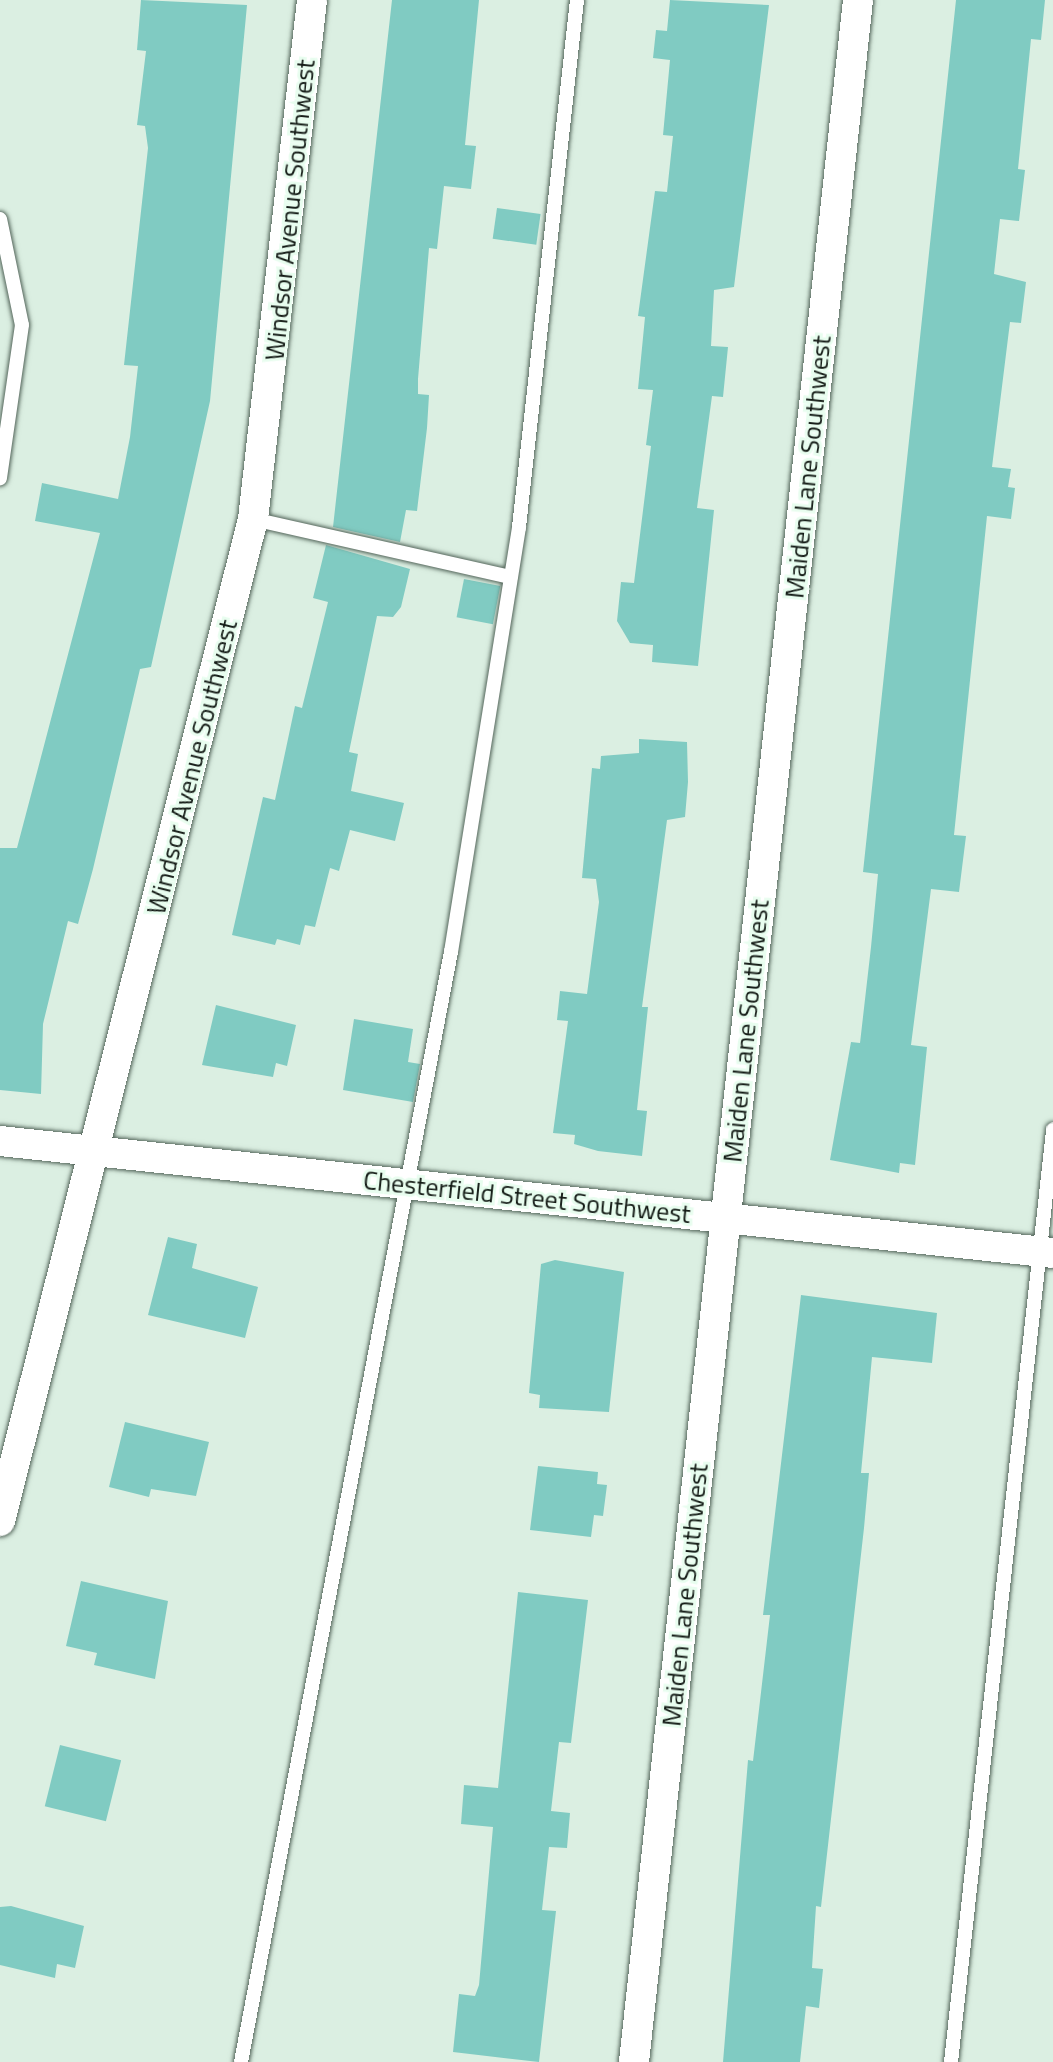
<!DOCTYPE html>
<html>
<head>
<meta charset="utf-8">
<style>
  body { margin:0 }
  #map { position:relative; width:1053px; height:2062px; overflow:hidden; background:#dbefe2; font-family:"Titillium Web",sans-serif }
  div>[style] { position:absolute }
  .building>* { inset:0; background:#80cbc2; transform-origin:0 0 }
  .roads { filter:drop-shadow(0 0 2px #53655a) drop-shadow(0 0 2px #53655a) }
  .lane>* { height:14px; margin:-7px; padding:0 7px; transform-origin:7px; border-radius:7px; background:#fff }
  .street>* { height:30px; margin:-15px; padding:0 15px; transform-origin:15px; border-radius:15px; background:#fff }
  span { translate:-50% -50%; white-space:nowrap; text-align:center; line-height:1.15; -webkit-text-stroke:6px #e8fdef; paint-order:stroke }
  .street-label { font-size:26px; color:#131a15 }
</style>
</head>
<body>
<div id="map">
  <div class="building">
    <div style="clip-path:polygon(141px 0,247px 5px,210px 401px,151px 667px,140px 669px,93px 869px,78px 924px,68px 921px,43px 1024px,41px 1094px,0 1090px,0 848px,17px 848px,100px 533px,35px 521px,42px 483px,118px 499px,130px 437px,138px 366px,124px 365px,148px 148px,145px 126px,137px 125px,146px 51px,137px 50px)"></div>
    <div style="clip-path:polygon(392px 0,479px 0,465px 145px,476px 146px,471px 189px,444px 186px,437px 249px,429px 248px,418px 379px,418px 394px,429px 395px,427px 428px,417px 511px,406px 510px,400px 542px,333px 527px)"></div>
    <div style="clip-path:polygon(670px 0,769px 5px,734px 287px,714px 290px,711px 346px,728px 347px,723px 397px,712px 396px,697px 508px,714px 510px,698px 666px,652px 662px,653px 645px,630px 643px,617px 621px,621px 582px,634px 583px,651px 446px,646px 445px,653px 390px,638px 389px,645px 317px,638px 316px,655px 191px,667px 192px,673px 136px,663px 135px,670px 60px,653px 58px,656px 30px,667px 31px)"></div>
    <div style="clip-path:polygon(956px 0,1045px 0,1041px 40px,1031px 39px,1018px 169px,1025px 170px,1019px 221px,1000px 219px,994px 274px,1026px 282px,1021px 323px,1010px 322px,992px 467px,1011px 469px,1008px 487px,1015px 488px,1011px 519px,987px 516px,954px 835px,966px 836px,959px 892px,931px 889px,911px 1045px,927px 1047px,915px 1165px,900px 1163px,899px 1173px,830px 1160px,851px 1042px,860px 1043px,871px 947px,878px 874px,863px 872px)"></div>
    <div style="left:497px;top:208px;width:44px;height:31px;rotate:8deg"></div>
    <div style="clip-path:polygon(326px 545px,410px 569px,401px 607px,393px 617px,377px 616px,349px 752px,358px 754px,351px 791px,404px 803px,395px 841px,350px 830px,339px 871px,330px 868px,315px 927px,305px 925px,300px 945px,277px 939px,275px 945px,232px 935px,263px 797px,275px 800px,295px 706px,302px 708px,328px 602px,313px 598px)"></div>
    <div style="left:464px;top:579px;width:37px;height:39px;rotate:11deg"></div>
    <div style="clip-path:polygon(639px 739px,687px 742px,688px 782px,685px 817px,667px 820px,642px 1007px,648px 1007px,637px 1110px,647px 1111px,642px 1156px,598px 1151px,574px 1144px,575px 1135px,553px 1133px,568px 1021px,557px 1020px,560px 991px,587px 994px,599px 902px,596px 879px,582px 878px,592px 768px,600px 769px,601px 756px,639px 753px)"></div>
    <div style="clip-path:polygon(216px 1005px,296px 1025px,287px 1066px,276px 1063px,273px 1077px,202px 1065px)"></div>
    <div style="clip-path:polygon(354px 1019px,413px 1029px,408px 1062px,420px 1064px,413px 1102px,343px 1090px)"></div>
    <div style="clip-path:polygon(168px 1237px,197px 1244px,192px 1268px,258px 1287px,245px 1338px,148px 1315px)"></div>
    <div style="clip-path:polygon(555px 1260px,624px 1272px,609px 1412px,539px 1408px,540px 1395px,529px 1393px,541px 1264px)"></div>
    <div style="clip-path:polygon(801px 1295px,937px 1313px,932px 1363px,872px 1357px,861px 1473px,869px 1473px,864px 1528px,821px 1907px,816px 1906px,812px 1968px,823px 1969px,819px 2008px,806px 2006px,800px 2062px,723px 2062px,748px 1760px,753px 1761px,770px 1615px,763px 1615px)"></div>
    <div style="clip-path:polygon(125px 1422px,209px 1442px,196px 1496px,151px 1489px,149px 1497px,109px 1487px)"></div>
    <div style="clip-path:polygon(538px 1466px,598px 1472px,597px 1484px,607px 1485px,603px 1516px,594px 1515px,591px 1537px,530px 1530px)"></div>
    <div style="clip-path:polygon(81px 1581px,168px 1601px,155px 1679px,94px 1665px,97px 1653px,66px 1646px)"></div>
    <div style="clip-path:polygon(518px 1592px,588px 1600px,571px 1743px,559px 1742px,551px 1811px,570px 1813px,567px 1848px,549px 1847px,542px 1910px,556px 1911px,539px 2062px,453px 2052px,459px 1994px,475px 1996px,479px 1985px,493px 1827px,461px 1824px,464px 1785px,498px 1788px)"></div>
    <div style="left:60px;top:1745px;width:63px;height:63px;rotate:14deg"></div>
    <div style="clip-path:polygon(11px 1906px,84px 1926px,75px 1968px,57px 1964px,55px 1978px,0 1965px,0 1907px)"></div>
  </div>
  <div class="roads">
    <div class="lane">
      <div style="left:0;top:219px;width:108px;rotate:78.3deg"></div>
      <div style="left:22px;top:325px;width:155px;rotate:98.2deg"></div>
      <div style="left:253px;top:519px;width:264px;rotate:12.7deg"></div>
      <div style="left:241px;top:2062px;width:1130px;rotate:-79.29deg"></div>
      <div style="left:451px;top:952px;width:430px;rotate:-80.9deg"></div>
      <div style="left:519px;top:527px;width:530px;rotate:-83.72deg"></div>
      <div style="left:951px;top:2062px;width:938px;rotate:-83.75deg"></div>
    </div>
    <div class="street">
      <div style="left:0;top:1141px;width:1059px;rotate:6.07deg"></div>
      <div style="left:0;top:1521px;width:1033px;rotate:-75.83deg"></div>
      <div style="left:253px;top:519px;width:522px;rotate:-83.51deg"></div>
      <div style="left:634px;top:2062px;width:2074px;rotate:-83.8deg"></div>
    </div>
  </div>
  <div class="street-label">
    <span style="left:290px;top:210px;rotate:-84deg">Windsor Avenue Southwest</span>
    <span style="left:808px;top:467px;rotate:-84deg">Maiden Lane Southwest</span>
    <span style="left:192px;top:767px;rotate:-76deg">Windsor Avenue Southwest</span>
    <span style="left:746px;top:1031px;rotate:-84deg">Maiden Lane Southwest</span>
    <span style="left:527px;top:1197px;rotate:6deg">Chesterfield Street Southwest</span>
    <span style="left:685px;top:1595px;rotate:-84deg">Maiden Lane Southwest</span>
  </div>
</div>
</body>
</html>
